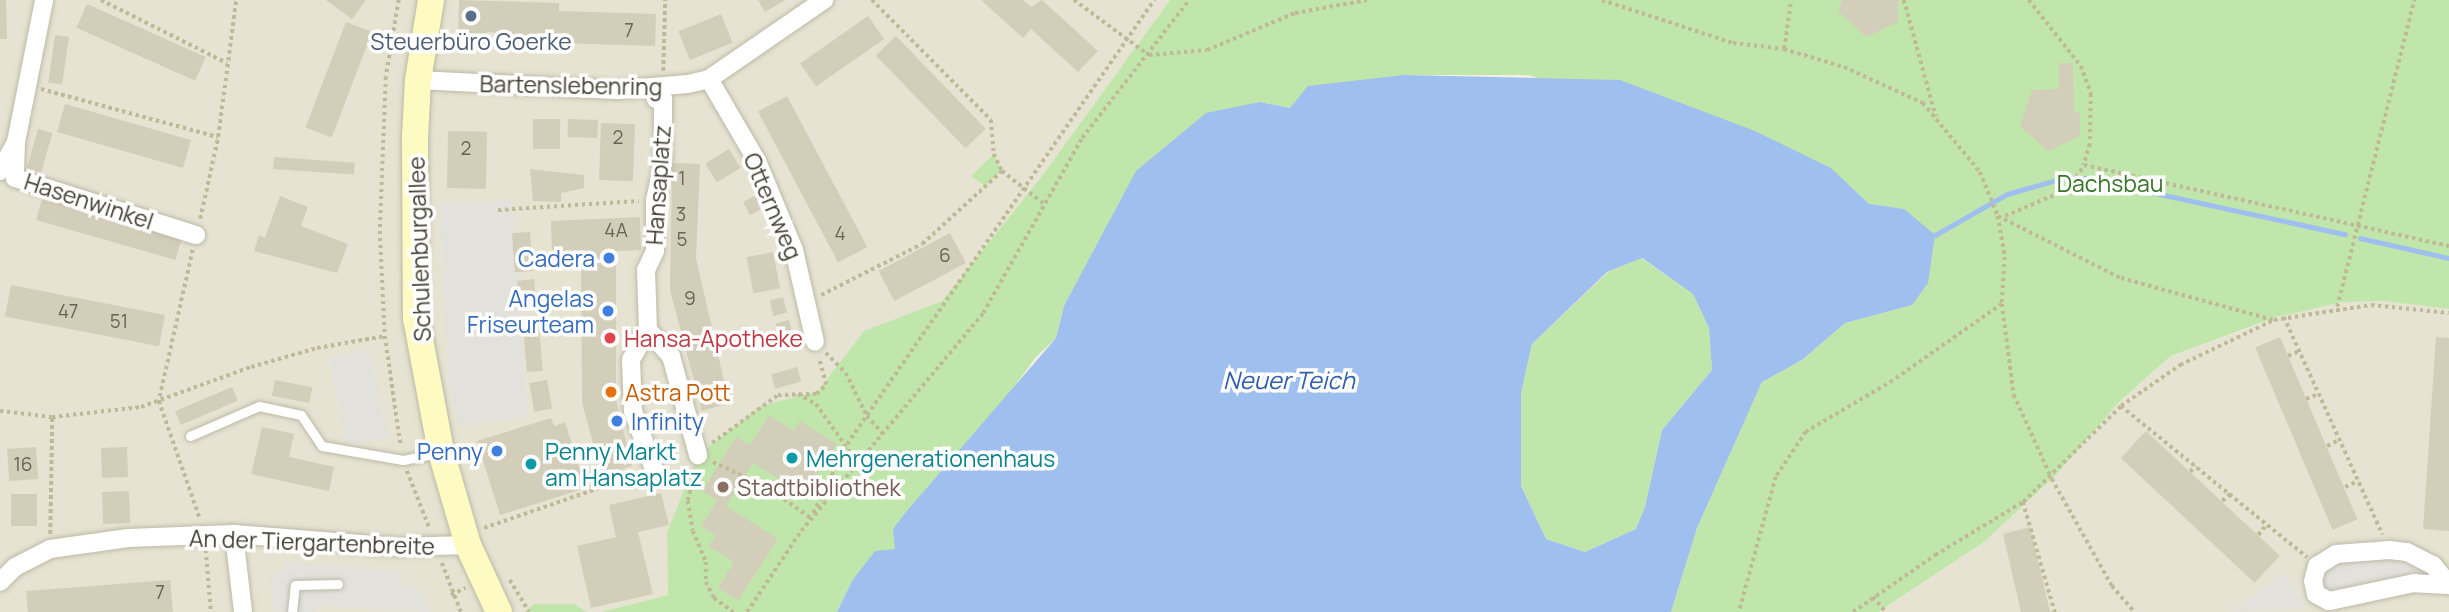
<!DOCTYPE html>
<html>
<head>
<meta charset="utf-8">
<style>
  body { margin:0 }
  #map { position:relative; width:2449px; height:612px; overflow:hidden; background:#f2f0e4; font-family:Manrope,sans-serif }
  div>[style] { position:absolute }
  .residential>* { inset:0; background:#e6e3d2 }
  .green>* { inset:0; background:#c1e6ac }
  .parking>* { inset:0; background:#e2e1dc; transform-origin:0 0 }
  .water>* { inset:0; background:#9fbfef }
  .stream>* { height:5px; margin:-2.5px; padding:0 2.5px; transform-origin:2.5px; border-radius:2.5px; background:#9fbfef }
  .building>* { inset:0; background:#d3ceb9; transform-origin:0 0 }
  .path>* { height:3.5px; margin-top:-1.75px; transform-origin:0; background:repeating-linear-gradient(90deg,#bfb998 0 3.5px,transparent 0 7px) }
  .roads { filter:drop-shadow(0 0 2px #bdbaa7) drop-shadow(0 0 2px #bdbaa7) }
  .lane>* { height:9px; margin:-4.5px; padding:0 4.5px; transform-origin:4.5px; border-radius:4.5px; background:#fff }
  .street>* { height:18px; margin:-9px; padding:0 9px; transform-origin:9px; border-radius:9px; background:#fff }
  .secondary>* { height:26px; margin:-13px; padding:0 13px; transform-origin:13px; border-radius:13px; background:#fefbc2 }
  .dots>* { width:19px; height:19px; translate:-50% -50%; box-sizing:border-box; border:4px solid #fff; border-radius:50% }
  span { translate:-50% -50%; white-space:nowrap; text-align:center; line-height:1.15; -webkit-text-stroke:7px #fff; paint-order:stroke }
  .number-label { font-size:19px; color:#686455 }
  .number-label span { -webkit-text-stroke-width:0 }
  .service-label { font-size:23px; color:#4e5e75 }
  .street-label { font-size:23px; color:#444134 }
  .park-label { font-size:23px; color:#367428 }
  .shop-label { font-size:23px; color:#366cbe }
  .right { translate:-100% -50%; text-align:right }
  .left { translate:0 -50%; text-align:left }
  .health-label { font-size:23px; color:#be3a42 }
  .food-label { font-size:23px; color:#c56008 }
  .culture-label { font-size:23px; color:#0d838f }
  .education-label { font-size:23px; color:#785e54 }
  .water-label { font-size:24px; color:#2f5fae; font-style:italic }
</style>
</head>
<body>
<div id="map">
  <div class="residential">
    <div style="clip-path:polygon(0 0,1170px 0,1042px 176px,942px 301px,865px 331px,818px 391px,762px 407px,667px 533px,668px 595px,602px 612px,582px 612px,574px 604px,534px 604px,538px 612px,0 612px)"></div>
    <div style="clip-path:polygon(2449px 297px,2449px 612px,1878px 612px,1984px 542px,2055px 476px,2120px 401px,2172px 356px,2307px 307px,2339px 301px)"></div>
  </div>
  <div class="green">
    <div style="clip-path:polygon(1170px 0,2449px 0,2449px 309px,2385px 301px,2342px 302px,2277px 317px,2171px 356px,2120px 401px,2055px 476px,1984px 542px,1878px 612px,1671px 612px,1697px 528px,1762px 382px,1802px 360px,1845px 323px,1912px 305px,1904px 209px,1869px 205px,1850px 186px,1529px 75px,1404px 75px,1291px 108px,1260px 102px,1086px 266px,1064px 306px,1056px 338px,1036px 357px,895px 549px,852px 581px,837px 612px,601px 612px,668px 595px,667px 533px,698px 455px,761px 406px,818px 391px,864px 331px,942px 301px,1042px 176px)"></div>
    <div style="clip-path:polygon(994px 154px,1002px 171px,985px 186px,971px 176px)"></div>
    <div style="clip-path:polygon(1641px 258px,1693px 294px,1709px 328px,1712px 370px,1662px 430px,1645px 507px,1636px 529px,1585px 552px,1546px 539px,1521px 486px,1521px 393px,1532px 344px,1608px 272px)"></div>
    <div style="clip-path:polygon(534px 604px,574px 604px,587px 612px,525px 612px)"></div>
  </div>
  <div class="parking">
    <div style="clip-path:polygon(513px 200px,528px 416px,459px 427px,449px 381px,440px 204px)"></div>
    <div style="left:369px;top:349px;width:90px;height:41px;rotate:78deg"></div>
    <div style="clip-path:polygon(2390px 555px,2429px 569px,2429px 575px,2337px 594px,2321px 585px,2324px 568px,2338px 562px)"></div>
    <div style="clip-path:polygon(285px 562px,401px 571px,400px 586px,419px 589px,430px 612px,314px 606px,314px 612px,273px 612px,270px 572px,283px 572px)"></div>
    <div style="clip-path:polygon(2284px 572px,2307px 608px,2232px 612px)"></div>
  </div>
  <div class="water">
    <div style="clip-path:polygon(evenodd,1404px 75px,1620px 80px,1755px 131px,1831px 168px,1869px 204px,1904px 209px,1935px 235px,1928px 283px,1912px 305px,1845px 323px,1802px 360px,1762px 382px,1697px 528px,1671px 612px,837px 612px,852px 581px,875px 551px,895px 549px,893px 529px,906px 512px,1056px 338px,1064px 306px,1136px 171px,1206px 113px,1260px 102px,1290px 108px,1308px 86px,1404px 75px,1642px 258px,1693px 294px,1709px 328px,1712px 370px,1662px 430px,1645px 507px,1636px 529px,1585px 552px,1546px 539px,1521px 486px,1521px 393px,1532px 344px,1607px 272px,1642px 258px)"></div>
  </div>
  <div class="stream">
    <div style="left:1935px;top:235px;width:83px;rotate:-29.7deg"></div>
    <div style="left:2007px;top:194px;width:58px;rotate:-15.9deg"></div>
    <div style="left:2063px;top:178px;width:22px"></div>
    <div style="left:2085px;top:178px;width:266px;rotate:12.2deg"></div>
    <div style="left:2360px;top:238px;width:91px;rotate:12.7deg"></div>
  </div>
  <div class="building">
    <div style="clip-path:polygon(0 0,6px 0,7px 39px,0 39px)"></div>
    <div style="clip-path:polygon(326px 0,366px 0,352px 19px)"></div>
    <div style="clip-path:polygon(459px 0,559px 3px,559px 11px,656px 14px,655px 46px,558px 43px,558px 38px,487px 32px,487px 45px,458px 44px)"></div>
    <div style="clip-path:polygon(758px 0,785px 0,765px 12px)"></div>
    <div style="clip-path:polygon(981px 0,1023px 0,1031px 7px,1042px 0,1098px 51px,1078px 72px,1031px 29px,1023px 38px)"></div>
    <div style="clip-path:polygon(1842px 0,1898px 0,1898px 22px,1866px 37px,1838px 11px)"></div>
    <div style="left:87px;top:4px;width:130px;height:26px;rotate:24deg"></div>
    <div style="left:721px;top:14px;width:31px;height:46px;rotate:68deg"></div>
    <div style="left:868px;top:16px;width:28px;height:83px;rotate:55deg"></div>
    <div style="left:346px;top:22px;width:28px;height:113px;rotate:21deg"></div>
    <div style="left:55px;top:35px;width:14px;height:48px;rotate:8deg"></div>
    <div style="left:896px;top:36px;width:129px;height:28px;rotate:46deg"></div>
    <div style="clip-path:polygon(2059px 63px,2073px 63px,2074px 113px,2080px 112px,2080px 136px,2048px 151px,2020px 126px,2032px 90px,2059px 89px)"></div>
    <div style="left:787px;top:96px;width:171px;height:33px;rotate:62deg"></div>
    <div style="left:65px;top:104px;width:131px;height:29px;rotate:16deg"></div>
    <div style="left:533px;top:119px;width:27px;height:30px"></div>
    <div style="left:568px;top:119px;width:30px;height:18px;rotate:2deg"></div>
    <div style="left:601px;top:123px;width:34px;height:57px;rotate:2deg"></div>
    <div style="left:38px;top:129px;width:15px;height:48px;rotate:16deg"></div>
    <div style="left:448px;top:131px;width:39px;height:57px;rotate:1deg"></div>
    <div style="left:729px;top:149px;width:22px;height:28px;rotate:58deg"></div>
    <div style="left:274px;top:157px;width:81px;height:12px;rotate:4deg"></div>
    <div style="clip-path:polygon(672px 163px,700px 164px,696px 258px,729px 403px,702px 411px,670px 290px)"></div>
    <div style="clip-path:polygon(530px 169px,584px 175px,584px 188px,561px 193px,561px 202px,533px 201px)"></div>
    <div style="left:758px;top:194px;width:15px;height:17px;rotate:62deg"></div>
    <div style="left:43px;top:196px;width:145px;height:25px;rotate:16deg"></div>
    <div style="clip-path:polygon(280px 196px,308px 207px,301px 226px,348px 244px,337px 273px,254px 251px,259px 235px,265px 238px)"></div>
    <div style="clip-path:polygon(640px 217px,641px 250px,616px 251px,616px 400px,632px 466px,622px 469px,623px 477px,603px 481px,582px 402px,581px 252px,552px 254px,551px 221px)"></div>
    <div style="left:530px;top:232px;width:39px;height:18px;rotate:86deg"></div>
    <div style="left:950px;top:233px;width:34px;height:81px;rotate:62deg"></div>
    <div style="left:773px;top:252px;width:37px;height:27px;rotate:79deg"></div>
    <div style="left:534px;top:279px;width:30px;height:17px;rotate:84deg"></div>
    <div style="left:11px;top:285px;width:157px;height:32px;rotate:11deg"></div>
    <div style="left:783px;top:297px;width:16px;height:14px;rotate:75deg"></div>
    <div style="left:789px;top:320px;width:29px;height:14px;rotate:76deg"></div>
    <div style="left:539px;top:327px;width:44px;height:16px;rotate:85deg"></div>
    <div style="left:2280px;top:337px;width:198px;height:27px;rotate:67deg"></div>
    <div style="clip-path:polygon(2436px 337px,2449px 338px,2449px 531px,2423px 529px)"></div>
    <div style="left:797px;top:367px;width:15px;height:27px;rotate:74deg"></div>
    <div style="left:275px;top:380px;width:38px;height:16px;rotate:11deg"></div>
    <div style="left:547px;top:380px;width:29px;height:18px;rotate:80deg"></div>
    <div style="left:232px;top:387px;width:15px;height:62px;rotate:67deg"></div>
    <div style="clip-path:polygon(769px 415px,794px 431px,800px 421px,837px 444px,804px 495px,753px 463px,726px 506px,778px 539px,738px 601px,718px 588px,734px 562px,709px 546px,716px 536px,701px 526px,717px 500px,702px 491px,736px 437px,750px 445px)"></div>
    <div style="clip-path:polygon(551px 418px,554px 426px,565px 422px,586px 488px,500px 515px,477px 441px)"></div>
    <div style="clip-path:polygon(262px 427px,294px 434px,289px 457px,334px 467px,329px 491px,251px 474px)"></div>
    <div style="left:2146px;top:431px;width:183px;height:37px;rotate:43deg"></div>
    <div style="left:36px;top:447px;width:32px;height:29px;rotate:86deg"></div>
    <div style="left:127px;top:447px;width:30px;height:26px;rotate:88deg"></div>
    <div style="left:129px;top:491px;width:32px;height:27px;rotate:88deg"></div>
    <div style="clip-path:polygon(661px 493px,669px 525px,638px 532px,653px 594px,591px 608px,577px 546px,616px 537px,609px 505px)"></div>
    <div style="left:37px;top:494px;width:32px;height:26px;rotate:90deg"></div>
    <div style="clip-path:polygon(2030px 527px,2045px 590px,2050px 612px,2021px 612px,2003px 534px)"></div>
    <div style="clip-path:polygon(170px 580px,173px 612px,28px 612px,26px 591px)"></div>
  </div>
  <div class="path">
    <div style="left:101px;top:0;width:141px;rotate:26.6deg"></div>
    <div style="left:399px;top:0;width:78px;rotate:99.6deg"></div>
    <div style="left:386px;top:77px;width:154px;rotate:92.2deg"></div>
    <div style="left:380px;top:231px;width:105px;rotate:87.3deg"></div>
    <div style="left:385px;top:336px;width:112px;rotate:81.8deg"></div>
    <div style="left:872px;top:0;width:169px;rotate:45.2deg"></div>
    <div style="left:991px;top:120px;width:34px;rotate:85deg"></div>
    <div style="left:994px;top:154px;width:19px;rotate:65deg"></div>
    <div style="left:1002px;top:171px;width:52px;rotate:38deg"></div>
    <div style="left:1074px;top:0;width:93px;rotate:36.3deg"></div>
    <div style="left:1149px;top:55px;width:58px;rotate:-4.9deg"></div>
    <div style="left:1207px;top:50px;width:95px;rotate:-22.8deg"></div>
    <div style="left:1295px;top:13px;width:73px;rotate:-10.2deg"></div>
    <div style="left:1602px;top:0;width:138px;rotate:18.2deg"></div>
    <div style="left:1733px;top:43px;width:51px;rotate:6.7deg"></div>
    <div style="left:1784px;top:49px;width:63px;rotate:16.7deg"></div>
    <div style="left:1844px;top:67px;width:87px;rotate:24.5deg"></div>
    <div style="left:1923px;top:103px;width:89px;rotate:50.4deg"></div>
    <div style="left:1980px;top:172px;width:48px;rotate:67.8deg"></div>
    <div style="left:1998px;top:216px;width:42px;rotate:80.3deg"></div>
    <div style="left:2005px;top:257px;width:47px;rotate:93.7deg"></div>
    <div style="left:2002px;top:304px;width:133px;rotate:144.8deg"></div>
    <div style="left:1893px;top:381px;width:101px;rotate:149.6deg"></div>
    <div style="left:1806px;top:432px;width:54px;rotate:123.7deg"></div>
    <div style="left:1776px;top:477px;width:140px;rotate:105.3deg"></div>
    <div style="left:1904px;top:0;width:121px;rotate:74.7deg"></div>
    <div style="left:2029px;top:0;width:84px;rotate:51.8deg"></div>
    <div style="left:2081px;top:66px;width:30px;rotate:70deg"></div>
    <div style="left:2091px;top:94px;width:50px;rotate:91.1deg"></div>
    <div style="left:2090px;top:144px;width:22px;rotate:106deg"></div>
    <div style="left:1784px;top:49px;width:49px;rotate:-81.9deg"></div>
    <div style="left:663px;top:71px;width:71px;rotate:-88.4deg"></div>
    <div style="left:41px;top:89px;width:183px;rotate:15.2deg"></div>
    <div style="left:498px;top:210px;width:141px;rotate:-3.7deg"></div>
    <div style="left:1998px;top:216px;width:138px;rotate:26.8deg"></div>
    <div style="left:2121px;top:278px;width:159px;rotate:15.4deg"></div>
    <div style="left:2274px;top:320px;width:98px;rotate:-8.8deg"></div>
    <div style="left:2371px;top:305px;width:78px;rotate:5.9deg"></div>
    <div style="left:2005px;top:216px;width:69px;rotate:-23.2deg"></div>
    <div style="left:2068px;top:189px;width:29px;rotate:-56deg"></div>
    <div style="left:2084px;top:165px;width:374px;rotate:12.5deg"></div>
    <div style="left:200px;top:219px;width:84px;rotate:-77.6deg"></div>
    <div style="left:218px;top:137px;width:138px;rotate:-82.5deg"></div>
    <div style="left:193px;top:250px;width:155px;rotate:102.7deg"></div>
    <div style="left:159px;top:401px;width:125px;rotate:70.8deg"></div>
    <div style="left:821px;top:295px;width:113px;rotate:-26.8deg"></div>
    <div style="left:922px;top:244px;width:108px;rotate:-42.4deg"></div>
    <div style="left:2002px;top:304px;width:92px;rotate:82.5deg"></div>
    <div style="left:2014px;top:395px;width:92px;rotate:65.7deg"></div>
    <div style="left:2052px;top:479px;width:123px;rotate:60.7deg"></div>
    <div style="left:2112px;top:586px;width:35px;rotate:49deg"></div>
    <div style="left:2337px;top:307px;width:317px;rotate:-75.9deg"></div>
    <div style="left:2284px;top:317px;width:239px;rotate:65.6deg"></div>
    <div style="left:826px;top:353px;width:28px;rotate:45deg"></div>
    <div style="left:846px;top:373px;width:48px;rotate:64deg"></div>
    <div style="left:867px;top:416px;width:27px;rotate:48deg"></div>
    <div style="left:2288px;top:356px;width:12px;rotate:-24deg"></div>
    <div style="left:798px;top:394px;width:21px;rotate:29deg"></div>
    <div style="left:816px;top:404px;width:76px;rotate:54.6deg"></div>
    <div style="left:2306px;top:399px;width:14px;rotate:-21deg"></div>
    <div style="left:2121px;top:406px;width:240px;rotate:39.1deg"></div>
    <div style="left:0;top:411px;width:52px;rotate:6.6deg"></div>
    <div style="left:52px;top:417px;width:90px;rotate:-6.4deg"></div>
    <div style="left:141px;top:407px;width:117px;rotate:-20deg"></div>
    <div style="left:251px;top:367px;width:69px;rotate:-16.1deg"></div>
    <div style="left:317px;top:348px;width:69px;rotate:-10deg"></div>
    <div style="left:712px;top:443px;width:82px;rotate:-36deg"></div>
    <div style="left:778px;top:395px;width:38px;rotate:-2deg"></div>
    <div style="left:816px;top:394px;width:13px;rotate:-42deg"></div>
    <div style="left:826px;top:385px;width:28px;rotate:-105deg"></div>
    <div style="left:2327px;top:446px;width:13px;rotate:-27deg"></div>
    <div style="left:713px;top:462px;width:60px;rotate:24.8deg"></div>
    <div style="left:767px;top:487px;width:54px;rotate:35.2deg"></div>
    <div style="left:695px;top:470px;width:32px;rotate:103deg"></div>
    <div style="left:688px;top:501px;width:30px;rotate:81deg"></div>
    <div style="left:693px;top:531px;width:34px;rotate:67deg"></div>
    <div style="left:706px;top:562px;width:20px;rotate:90deg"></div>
    <div style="left:706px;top:582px;width:18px;rotate:63deg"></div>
    <div style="left:714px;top:598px;width:24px;rotate:36deg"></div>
    <div style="left:407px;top:471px;width:62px;rotate:68.4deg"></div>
    <div style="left:2190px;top:472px;width:8px;rotate:-50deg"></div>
    <div style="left:2345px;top:487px;width:14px;rotate:-25deg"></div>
    <div style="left:2222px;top:501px;width:11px;rotate:-41deg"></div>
    <div style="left:2023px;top:502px;width:115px;rotate:73.8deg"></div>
    <div style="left:813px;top:513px;width:77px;rotate:-63.8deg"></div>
    <div style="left:847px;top:444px;width:540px;rotate:-55.34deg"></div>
    <div style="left:484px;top:528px;width:164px;rotate:-19.2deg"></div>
    <div style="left:50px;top:534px;width:117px;rotate:-89deg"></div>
    <div style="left:2258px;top:535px;width:14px;rotate:-51deg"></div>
    <div style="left:206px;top:550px;width:62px;rotate:85.4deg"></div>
    <div style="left:442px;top:563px;width:53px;rotate:68.8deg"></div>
    <div style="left:510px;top:580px;width:37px;rotate:59deg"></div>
    <div style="left:451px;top:595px;width:16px;rotate:-27deg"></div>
    <div style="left:1873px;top:597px;width:20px;rotate:49deg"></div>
    <div style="left:747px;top:612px;width:97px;rotate:-56.3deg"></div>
    <div style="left:801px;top:531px;width:284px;rotate:-50.1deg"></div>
    <div style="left:983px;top:313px;width:201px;rotate:-60.5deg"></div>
    <div style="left:1082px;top:138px;width:175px;rotate:-52.2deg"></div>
    <div style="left:1853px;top:612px;width:100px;rotate:-34.8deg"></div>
    <div style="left:1935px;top:555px;width:103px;rotate:-31.1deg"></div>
    <div style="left:2023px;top:502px;width:137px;rotate:-44.4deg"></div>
    <div style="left:2121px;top:406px;width:72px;rotate:-34.8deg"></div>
    <div style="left:2180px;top:365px;width:104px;rotate:-25.6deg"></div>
  </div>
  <div class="roads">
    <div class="lane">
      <div style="left:190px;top:436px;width:75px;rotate:-23.5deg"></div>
      <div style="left:259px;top:406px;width:43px;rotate:12.1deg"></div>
      <div style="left:301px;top:415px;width:37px;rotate:56deg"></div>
      <div style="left:322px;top:446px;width:82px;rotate:9.8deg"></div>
      <div style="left:403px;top:460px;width:37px;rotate:-11deg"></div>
      <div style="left:292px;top:612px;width:27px;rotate:-84deg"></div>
      <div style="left:295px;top:585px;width:43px;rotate:-1.3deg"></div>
    </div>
    <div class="street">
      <div style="left:709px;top:79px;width:95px;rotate:59.7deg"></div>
      <div style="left:757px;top:161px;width:96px;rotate:67.4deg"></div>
      <div style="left:794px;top:250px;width:94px;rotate:77.1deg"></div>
      <div style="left:418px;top:80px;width:199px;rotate:2.9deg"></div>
      <div style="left:617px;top:90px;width:71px;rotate:-4.8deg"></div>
      <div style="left:688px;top:84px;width:22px;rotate:-13deg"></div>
      <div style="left:709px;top:79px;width:140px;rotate:-34.5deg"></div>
      <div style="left:656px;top:88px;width:11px;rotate:90deg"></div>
      <div style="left:656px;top:99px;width:7px"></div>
      <div style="left:663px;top:99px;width:64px;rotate:90deg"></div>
      <div style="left:663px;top:163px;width:39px;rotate:102deg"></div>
      <div style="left:655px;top:201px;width:50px;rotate:90deg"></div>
      <div style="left:655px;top:251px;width:21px;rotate:115deg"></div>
      <div style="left:646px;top:270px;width:60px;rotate:88.1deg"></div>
      <div style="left:648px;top:330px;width:35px;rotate:49deg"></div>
      <div style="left:671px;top:356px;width:103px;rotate:74.7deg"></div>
      <div style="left:16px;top:142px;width:36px;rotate:92deg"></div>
      <div style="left:15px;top:178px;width:190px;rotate:17.5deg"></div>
      <div style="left:0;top:171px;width:33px;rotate:-61deg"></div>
      <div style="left:16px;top:142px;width:145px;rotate:-78.8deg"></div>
      <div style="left:648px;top:330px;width:34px;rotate:120deg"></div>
      <div style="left:631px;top:360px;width:51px;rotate:87.8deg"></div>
      <div style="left:633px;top:411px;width:62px;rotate:70.1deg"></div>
      <div style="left:234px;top:534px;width:79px;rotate:83.4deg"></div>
      <div style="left:0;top:582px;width:21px;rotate:-45deg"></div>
      <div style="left:15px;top:567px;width:39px;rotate:-27deg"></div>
      <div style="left:50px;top:549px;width:79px;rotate:-8deg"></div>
      <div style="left:128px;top:538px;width:106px;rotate:-2.2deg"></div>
      <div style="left:234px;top:534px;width:165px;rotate:4.5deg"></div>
      <div style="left:398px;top:547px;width:70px;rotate:-1.6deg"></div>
      <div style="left:2448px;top:585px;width:34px;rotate:-177deg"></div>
      <div style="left:2414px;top:583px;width:87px;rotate:168deg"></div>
      <div style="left:2329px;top:601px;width:15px;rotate:-152deg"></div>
      <div style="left:2316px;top:594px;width:13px;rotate:-103deg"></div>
      <div style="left:2313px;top:581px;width:16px;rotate:-75deg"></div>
      <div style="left:2317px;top:566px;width:22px;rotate:-32deg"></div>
      <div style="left:2336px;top:554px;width:54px;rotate:-4.2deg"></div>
      <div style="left:2390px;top:550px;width:17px;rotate:7deg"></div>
      <div style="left:2407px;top:552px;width:29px;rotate:27deg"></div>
      <div style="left:2433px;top:565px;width:26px;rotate:51deg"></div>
    </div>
    <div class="secondary">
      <div style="left:431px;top:0;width:81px;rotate:99.2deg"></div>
      <div style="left:418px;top:80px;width:57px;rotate:93deg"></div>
      <div style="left:415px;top:137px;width:181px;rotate:89.7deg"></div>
      <div style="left:416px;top:318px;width:136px;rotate:79.4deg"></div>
      <div style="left:441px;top:452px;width:97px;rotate:73.8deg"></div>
      <div style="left:468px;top:545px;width:74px;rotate:65.2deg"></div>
    </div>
  </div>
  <div class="dots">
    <div style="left:471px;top:16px;background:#5c6f8a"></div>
    <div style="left:609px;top:258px;background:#3f7fe0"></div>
    <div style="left:608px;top:311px;background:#3f7fe0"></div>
    <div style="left:610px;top:338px;background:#e0444e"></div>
    <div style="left:611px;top:392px;background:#e8710a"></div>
    <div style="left:617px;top:421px;background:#3f7fe0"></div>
    <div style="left:497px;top:451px;background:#3f7fe0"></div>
    <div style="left:792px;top:458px;background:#0f9aa8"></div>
    <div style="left:531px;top:464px;background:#0f9aa8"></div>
    <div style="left:723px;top:487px;background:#8d6e63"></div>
  </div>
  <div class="number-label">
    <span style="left:629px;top:31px">7</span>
    <span style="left:618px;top:138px">2</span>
    <span style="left:466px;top:149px">2</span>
    <span style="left:682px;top:179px">1</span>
    <span style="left:681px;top:215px">3</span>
    <span style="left:616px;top:231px">4A</span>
    <span style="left:840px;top:234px">4</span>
    <span style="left:682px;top:240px">5</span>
    <span style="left:945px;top:256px">6</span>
    <span style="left:690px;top:299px">9</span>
    <span style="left:68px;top:312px">47</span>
    <span style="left:119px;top:322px">51</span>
    <span style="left:23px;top:465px">16</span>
    <span style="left:160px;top:593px">7</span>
  </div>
  <div class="service-label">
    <span style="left:471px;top:41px">Steuerbüro Goerke</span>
  </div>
  <div class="street-label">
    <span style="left:571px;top:85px;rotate:1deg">Bartenslebenring</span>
    <span style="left:658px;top:185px;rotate:-86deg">Hansaplatz</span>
    <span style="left:89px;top:201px;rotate:18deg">Hasenwinkel</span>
    <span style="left:773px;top:206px;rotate:67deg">Otternweg</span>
    <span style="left:419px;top:249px;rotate:-92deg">Schulenburgallee</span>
    <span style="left:312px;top:542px;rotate:2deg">An der Tiergartenbreite</span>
  </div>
  <div class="park-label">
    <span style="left:2110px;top:183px">Dachsbau</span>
  </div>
  <div class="shop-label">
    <span class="right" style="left:595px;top:258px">Cadera</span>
    <span class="right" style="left:594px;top:311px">Angelas<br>Friseurteam</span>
    <span class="left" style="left:631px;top:421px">Infinity</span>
    <span class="right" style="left:483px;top:451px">Penny</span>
  </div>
  <div class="health-label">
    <span class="left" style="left:624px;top:338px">Hansa-Apotheke</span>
  </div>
  <div class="food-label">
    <span class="left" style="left:625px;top:392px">Astra Pott</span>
  </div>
  <div class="culture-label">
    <span class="left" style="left:545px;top:464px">Penny Markt<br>am Hansaplatz</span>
    <span class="left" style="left:806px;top:458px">Mehrgenerationenhaus</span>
  </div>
  <div class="education-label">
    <span class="left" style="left:737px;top:487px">Stadtbibliothek</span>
  </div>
  <div class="water-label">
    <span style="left:1289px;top:380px">Neuer Teich</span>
  </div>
</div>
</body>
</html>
